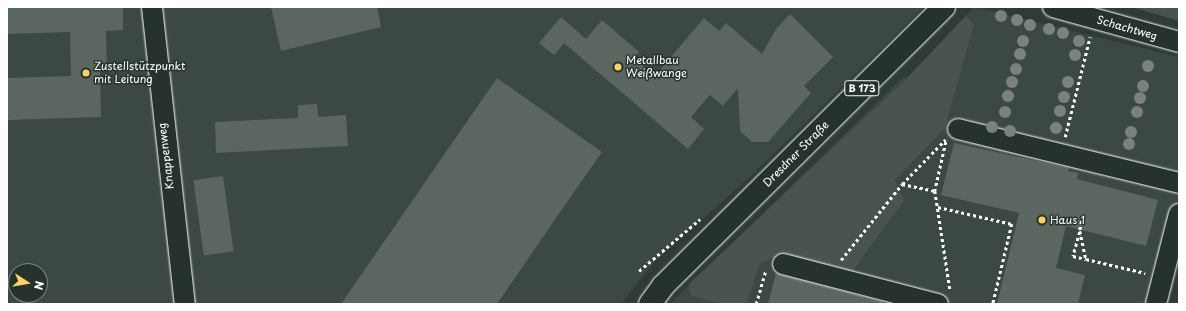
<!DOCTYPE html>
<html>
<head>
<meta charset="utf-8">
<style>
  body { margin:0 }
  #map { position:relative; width:1186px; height:311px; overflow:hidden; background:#2f3b35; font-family:"Playpen Sans",sans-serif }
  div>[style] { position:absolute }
  .built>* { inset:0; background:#3c4842 }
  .green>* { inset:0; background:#4a544f }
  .building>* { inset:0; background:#5b6661; transform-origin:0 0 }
  .path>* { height:2.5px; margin-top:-1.25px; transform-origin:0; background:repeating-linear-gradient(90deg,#fff 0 3px,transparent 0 6px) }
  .roads { filter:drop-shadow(0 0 1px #fff) drop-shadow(0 0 1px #fff) }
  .minor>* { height:20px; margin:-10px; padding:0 10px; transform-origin:10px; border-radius:10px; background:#26332d }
  .major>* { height:22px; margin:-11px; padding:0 11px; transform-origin:11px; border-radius:11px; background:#26332d }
  .trees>* { width:12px; height:12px; margin:-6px; border-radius:50%; background:#7a817e }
  .dots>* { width:11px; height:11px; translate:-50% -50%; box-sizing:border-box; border:2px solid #26332d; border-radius:50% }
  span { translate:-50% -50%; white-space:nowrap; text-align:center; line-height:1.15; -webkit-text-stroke:3px #26332d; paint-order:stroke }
  .shield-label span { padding:1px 3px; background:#26332d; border:1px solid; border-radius:3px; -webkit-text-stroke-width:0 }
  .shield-label { font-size:10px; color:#fff; font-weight:700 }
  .street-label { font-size:11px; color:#fff }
  .poi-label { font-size:11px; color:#fff }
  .left { translate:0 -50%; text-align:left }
  .frame { position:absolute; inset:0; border:8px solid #fff; pointer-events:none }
  .north { position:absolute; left:8px; top:263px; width:40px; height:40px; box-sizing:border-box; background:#26332d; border:1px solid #7d8581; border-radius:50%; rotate:102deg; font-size:11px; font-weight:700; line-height:16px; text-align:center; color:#fff }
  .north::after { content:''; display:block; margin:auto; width:14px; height:18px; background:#ffd166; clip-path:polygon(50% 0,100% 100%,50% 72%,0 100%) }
</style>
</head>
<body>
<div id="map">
  <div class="built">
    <div style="clip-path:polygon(evenodd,7px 7px,924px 7px,750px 177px,655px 261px,621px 304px,7px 304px,7px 7px,16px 271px,40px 271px,40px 295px,16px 295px,16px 271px)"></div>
    <div style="clip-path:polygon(974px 7px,1179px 57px,1179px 214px,1156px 304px,670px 304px,903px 77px,906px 79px)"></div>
  </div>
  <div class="green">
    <div style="clip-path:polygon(1132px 7px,1179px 7px,1179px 21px)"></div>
    <div style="clip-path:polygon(966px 16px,974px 24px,945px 128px,895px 180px,904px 201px,850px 274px,771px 258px,760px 264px,746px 304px,724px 304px,690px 295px,689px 284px,906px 79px)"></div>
  </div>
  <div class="building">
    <div style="clip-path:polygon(7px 7px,123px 7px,123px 30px,106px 31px,107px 69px,100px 69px,101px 117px,7px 120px,7px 78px,71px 76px,70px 32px,7px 34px)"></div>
    <div style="clip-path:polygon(271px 7px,377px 7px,381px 27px,281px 51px)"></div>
    <div style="clip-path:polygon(790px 14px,833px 57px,804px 86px,811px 93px,768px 142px,752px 142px,740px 131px,738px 88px,723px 106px,710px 95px,691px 117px,704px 129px,688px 149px,564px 43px,554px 55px,539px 43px,561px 17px,586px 39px,602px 20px,639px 52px,634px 58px,655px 76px,704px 18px,719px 31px,726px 23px,762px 54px,776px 29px)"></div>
    <div style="clip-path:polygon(497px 78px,602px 152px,556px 218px,497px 304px,341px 304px)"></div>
    <div style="clip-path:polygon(317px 104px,318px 117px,346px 115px,348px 146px,216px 153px,215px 122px,298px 118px,298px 105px)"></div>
    <div style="clip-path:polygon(954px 143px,1069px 168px,1068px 171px,1078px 173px,1077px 179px,1158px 200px,1146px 246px,1066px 226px,1056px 268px,1085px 275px,1078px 304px,997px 304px,1019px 213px,941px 195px)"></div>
    <div style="left:223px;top:176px;width:76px;height:30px;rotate:82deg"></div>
    <div style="clip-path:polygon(776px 273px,884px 302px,883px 304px,768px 304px)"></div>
  </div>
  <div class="path">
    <div style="left:1065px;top:137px;width:103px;rotate:-76deg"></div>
    <div style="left:946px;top:142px;width:50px;rotate:102.7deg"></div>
    <div style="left:935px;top:191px;width:99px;rotate:81.3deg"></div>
    <div style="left:902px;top:184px;width:34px;rotate:12deg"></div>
    <div style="left:938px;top:207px;width:76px;rotate:12.9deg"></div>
    <div style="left:1012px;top:224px;width:82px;rotate:103.4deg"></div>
    <div style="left:1083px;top:215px;width:16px;rotate:101deg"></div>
    <div style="left:1080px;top:231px;width:29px;rotate:78deg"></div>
    <div style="left:1086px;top:259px;width:61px;rotate:13.3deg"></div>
    <div style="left:1080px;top:232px;width:25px;rotate:106deg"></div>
    <div style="left:1073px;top:256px;width:13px;rotate:13deg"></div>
    <div style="left:841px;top:260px;width:97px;rotate:-51.2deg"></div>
    <div style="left:902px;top:184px;width:62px;rotate:-45.7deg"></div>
    <div style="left:639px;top:271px;width:80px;rotate:-40.4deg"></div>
    <div style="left:756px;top:304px;width:35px;rotate:-74deg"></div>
  </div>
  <div class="roads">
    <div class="minor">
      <div style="left:152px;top:7px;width:299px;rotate:83.7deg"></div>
      <div style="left:1053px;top:7px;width:131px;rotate:15.5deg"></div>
      <div style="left:958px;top:129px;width:228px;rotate:13.7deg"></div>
      <div style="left:783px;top:264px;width:160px;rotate:14.5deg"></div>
      <div style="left:1156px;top:304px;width:93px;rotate:-75.7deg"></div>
    </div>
    <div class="major">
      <div style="left:650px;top:304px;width:22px;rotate:-54deg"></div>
      <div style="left:663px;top:286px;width:396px;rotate:-44.8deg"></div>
    </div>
  </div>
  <div class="trees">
    <div style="left:1001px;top:16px"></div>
    <div style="left:1017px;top:20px"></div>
    <div style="left:1030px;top:25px"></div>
    <div style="left:1049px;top:29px"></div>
    <div style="left:1063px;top:33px"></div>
    <div style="left:1023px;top:41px"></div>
    <div style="left:1079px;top:41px"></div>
    <div style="left:1020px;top:54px"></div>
    <div style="left:1075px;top:55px"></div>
    <div style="left:1148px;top:66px"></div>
    <div style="left:1016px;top:69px"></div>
    <div style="left:1012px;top:82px"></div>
    <div style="left:1068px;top:82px"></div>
    <div style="left:1143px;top:86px"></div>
    <div style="left:1008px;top:96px"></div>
    <div style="left:1064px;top:97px"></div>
    <div style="left:1140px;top:98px"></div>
    <div style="left:1060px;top:111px"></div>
    <div style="left:1005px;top:112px"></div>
    <div style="left:1137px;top:112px"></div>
    <div style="left:992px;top:127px"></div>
    <div style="left:1056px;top:128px"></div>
    <div style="left:1010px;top:131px"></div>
    <div style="left:1131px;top:132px"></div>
    <div style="left:1129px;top:144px"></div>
  </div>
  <div class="dots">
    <div style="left:618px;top:67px;background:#ffd166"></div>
    <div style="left:86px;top:73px;background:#ffd166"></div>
    <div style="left:1042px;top:220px;background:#ffd166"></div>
  </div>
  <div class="shield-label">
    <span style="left:862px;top:88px">B 173</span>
  </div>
  <div class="street-label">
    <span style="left:1127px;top:28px;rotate:16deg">Schachtweg</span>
    <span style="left:796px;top:154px;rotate:-45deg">Dresdner Straße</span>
    <span style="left:166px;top:156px;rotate:-97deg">Knappenweg</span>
  </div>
  <div class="poi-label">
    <span class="left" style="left:626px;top:67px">Metallbau<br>Weißwange</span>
    <span class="left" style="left:94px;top:73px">Zustellstützpunkt<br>mit Leitung</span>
    <span class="left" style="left:1050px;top:220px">Haus 1</span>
  </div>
  <div class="frame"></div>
  <div class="north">N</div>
</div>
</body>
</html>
